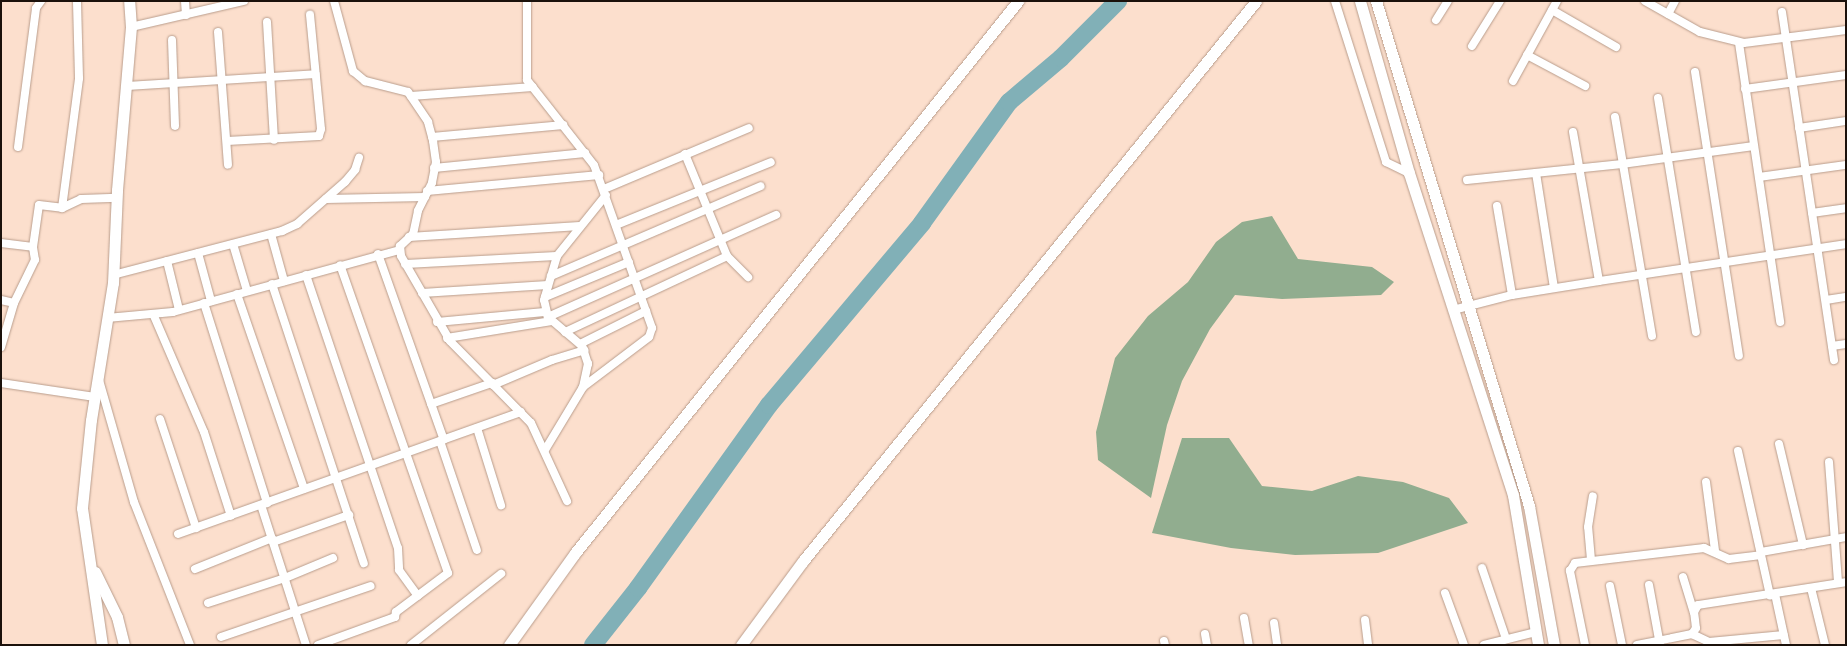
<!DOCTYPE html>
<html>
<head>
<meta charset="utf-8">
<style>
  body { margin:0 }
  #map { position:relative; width:1847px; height:646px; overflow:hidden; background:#fcdfcd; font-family:Mulish,sans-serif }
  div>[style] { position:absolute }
  .forest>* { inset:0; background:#91ad8f }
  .river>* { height:18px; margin:-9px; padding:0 9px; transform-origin:9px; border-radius:9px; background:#81b0b7 }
  .roads { filter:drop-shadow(0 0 1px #b99d8c) drop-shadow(0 0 1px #b99d8c) }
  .street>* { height:8px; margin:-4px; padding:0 4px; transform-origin:4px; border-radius:4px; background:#fff }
  .secondary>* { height:11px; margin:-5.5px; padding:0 5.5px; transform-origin:5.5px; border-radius:5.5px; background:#fff }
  span { translate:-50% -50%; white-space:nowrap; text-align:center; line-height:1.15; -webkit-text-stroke:5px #fcdfcd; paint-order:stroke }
  .frame { position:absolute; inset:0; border:2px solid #1b110b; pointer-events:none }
</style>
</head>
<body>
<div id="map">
  <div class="forest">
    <div style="clip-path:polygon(1272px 216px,1298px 259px,1372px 267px,1394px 282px,1381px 295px,1282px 299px,1235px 295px,1210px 329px,1182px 381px,1167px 425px,1151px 498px,1098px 460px,1096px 432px,1115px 358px,1148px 316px,1188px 282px,1216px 242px,1242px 222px)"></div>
    <div style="clip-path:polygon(1182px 438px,1229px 438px,1262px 486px,1312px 491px,1358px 476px,1403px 482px,1449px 498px,1468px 523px,1378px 553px,1295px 555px,1231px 548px,1152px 533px)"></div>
  </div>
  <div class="river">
    <div style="left:593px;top:645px;width:73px;rotate:-51.7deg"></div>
    <div style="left:638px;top:588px;width:225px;rotate:-54.4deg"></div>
    <div style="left:769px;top:405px;width:238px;rotate:-49.9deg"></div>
    <div style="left:922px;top:223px;width:149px;rotate:-54.3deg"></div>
    <div style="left:1009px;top:102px;width:68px;rotate:-40.2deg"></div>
    <div style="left:1061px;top:58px;width:81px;rotate:-45deg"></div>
  </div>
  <div class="roads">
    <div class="street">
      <div style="left:185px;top:1px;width:14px;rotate:86deg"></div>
      <div style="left:334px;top:1px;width:73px;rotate:74.8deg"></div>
      <div style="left:353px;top:71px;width:16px;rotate:40deg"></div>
      <div style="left:365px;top:81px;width:44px;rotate:14.3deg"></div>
      <div style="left:408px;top:92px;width:36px;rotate:56deg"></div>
      <div style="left:428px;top:122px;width:20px;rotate:75deg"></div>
      <div style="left:433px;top:141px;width:21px;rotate:82deg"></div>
      <div style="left:436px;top:162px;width:21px;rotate:101deg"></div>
      <div style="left:432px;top:183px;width:31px;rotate:117deg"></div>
      <div style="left:418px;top:211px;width:24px;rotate:102deg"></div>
      <div style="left:413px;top:234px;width:18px;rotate:137deg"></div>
      <div style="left:400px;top:246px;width:10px;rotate:84deg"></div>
      <div style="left:401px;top:256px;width:98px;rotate:60deg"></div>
      <div style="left:450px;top:341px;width:115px;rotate:45.4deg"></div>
      <div style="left:531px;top:423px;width:86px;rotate:65.2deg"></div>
      <div style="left:527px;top:1px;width:79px;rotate:90deg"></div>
      <div style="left:527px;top:80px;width:108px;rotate:51.8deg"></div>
      <div style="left:594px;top:165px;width:173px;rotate:70.4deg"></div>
      <div style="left:652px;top:328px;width:9px;rotate:108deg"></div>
      <div style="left:649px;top:337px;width:83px;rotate:142.9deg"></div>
      <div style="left:1335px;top:1px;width:169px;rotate:72.4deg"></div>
      <div style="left:1386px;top:162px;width:25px;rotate:26deg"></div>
      <div style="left:1645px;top:1px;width:63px;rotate:29.4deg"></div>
      <div style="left:1700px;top:32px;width:45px;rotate:14deg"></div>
      <div style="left:1744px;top:43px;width:103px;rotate:-7.3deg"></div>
      <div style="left:1552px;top:10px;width:74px;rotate:30deg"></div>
      <div style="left:1782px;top:12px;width:352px;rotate:81.5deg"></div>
      <div style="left:1668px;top:14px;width:15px;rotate:-62deg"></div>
      <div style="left:1436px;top:20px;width:22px;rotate:-58deg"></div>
      <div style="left:267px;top:22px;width:118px;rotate:86.6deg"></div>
      <div style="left:131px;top:27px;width:116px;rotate:-13deg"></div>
      <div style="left:218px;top:32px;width:133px;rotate:85.7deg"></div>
      <div style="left:172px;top:40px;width:86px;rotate:88deg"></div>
      <div style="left:1739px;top:43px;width:282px;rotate:81.6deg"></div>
      <div style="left:1472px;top:46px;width:53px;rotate:-58.1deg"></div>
      <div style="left:1527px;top:55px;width:66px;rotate:28.1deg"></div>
      <div style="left:1695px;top:72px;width:287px;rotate:81.2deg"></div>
      <div style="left:1513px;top:81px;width:91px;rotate:-61.2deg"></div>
      <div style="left:127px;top:86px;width:189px;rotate:-3.6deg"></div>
      <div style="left:1745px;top:89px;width:102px;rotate:-7.9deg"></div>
      <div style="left:411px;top:96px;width:122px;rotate:-4.2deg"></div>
      <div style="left:1658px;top:98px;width:237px;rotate:80.8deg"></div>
      <div style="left:1615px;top:117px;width:222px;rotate:80.4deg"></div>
      <div style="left:1799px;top:128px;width:48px;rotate:-8.5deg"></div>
      <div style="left:1573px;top:132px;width:151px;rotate:80.1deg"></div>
      <div style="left:432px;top:137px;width:132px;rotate:-5.2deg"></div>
      <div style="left:227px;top:141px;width:92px;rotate:-3.1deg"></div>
      <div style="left:319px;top:136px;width:7px;rotate:-74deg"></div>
      <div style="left:321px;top:129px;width:115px;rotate:-95.5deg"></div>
      <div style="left:18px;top:147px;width:140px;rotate:-82.6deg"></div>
      <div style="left:36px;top:8px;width:9px;rotate:-54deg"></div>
      <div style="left:685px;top:154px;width:110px;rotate:67.6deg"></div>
      <div style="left:727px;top:256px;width:30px;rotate:45deg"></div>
      <div style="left:434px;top:168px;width:152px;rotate:-5.7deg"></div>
      <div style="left:1536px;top:173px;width:116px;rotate:81.1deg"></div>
      <div style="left:1759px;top:177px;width:88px;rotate:-7.9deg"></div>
      <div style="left:1467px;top:180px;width:156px;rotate:-5.9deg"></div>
      <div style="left:1622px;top:164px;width:133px;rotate:-7.8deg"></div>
      <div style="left:604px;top:189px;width:157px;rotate:-22.8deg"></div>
      <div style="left:427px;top:191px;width:173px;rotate:-5.3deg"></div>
      <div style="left:326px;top:199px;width:99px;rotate:-1.2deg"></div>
      <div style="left:1497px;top:206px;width:90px;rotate:80.4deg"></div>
      <div style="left:62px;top:208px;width:21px;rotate:-25deg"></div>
      <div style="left:81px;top:199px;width:36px;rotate:-2deg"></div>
      <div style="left:1812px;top:213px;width:34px;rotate:-8deg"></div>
      <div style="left:616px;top:225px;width:167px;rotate:-22.1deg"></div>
      <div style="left:271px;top:234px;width:49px;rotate:74.5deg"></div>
      <div style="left:409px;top:237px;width:171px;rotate:-3.7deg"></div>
      <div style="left:1px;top:243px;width:32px;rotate:7deg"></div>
      <div style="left:233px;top:244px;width:49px;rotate:73.4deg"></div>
      <div style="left:198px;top:253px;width:50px;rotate:74.8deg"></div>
      <div style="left:378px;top:254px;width:197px;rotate:70.5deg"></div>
      <div style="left:167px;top:261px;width:50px;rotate:76.2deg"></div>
      <div style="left:405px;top:264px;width:152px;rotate:-3deg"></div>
      <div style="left:113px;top:275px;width:175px;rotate:-14.6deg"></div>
      <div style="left:282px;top:231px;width:17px;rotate:-25deg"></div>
      <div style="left:297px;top:224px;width:64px;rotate:-41.2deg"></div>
      <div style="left:345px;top:182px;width:16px;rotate:-50deg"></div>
      <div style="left:355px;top:170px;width:13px;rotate:-72deg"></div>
      <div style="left:306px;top:275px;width:288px;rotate:71.4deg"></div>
      <div style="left:398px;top:548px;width:22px;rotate:87deg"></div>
      <div style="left:399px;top:570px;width:32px;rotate:54deg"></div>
      <div style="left:551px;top:276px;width:228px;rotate:-23.2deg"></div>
      <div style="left:272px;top:284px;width:294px;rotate:71.8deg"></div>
      <div style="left:422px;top:293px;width:126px;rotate:-3.6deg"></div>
      <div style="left:237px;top:294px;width:206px;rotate:71deg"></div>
      <div style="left:545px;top:297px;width:91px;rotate:-22.6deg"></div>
      <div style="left:1px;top:300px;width:13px;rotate:13deg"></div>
      <div style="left:1826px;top:300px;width:20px;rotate:-9deg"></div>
      <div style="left:204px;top:303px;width:210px;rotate:72.5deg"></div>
      <div style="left:1453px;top:310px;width:61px;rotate:-14.3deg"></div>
      <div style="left:1512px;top:295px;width:88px;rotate:-9.1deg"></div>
      <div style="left:1599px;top:281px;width:250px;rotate:-8.5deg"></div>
      <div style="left:154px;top:316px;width:126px;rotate:66.7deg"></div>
      <div style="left:204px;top:432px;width:88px;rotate:72.2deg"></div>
      <div style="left:548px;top:317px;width:250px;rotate:-24.1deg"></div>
      <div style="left:107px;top:318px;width:66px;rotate:-5.2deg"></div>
      <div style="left:173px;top:312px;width:234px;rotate:-15.3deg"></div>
      <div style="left:437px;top:322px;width:108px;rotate:-5.3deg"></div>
      <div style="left:565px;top:332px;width:179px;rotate:-25.1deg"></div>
      <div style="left:447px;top:338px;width:106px;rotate:-9.2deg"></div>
      <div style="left:580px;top:344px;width:74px;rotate:-26.6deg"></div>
      <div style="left:1832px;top:346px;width:14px;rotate:-8deg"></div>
      <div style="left:1px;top:347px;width:46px;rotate:-73.5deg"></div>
      <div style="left:14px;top:303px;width:48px;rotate:-64deg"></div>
      <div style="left:35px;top:260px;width:13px;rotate:-99deg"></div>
      <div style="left:33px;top:247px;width:42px;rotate:-81.9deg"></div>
      <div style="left:39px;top:205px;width:23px;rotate:7deg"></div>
      <div style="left:62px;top:208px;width:131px;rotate:-82.5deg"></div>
      <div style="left:79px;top:78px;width:77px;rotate:-91.5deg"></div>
      <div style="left:99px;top:380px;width:127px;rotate:74deg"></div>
      <div style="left:134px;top:502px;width:154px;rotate:68.6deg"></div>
      <div style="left:1px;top:383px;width:95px;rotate:8.5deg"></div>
      <div style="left:493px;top:385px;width:64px;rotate:-23deg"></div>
      <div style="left:552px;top:360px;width:34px;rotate:-17deg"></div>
      <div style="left:431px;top:404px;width:65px;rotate:-19deg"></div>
      <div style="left:160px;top:419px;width:115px;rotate:71.7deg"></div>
      <div style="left:477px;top:428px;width:81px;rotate:72.7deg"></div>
      <div style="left:440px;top:441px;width:115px;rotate:71.3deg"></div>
      <div style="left:1779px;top:444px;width:104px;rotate:76.6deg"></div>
      <div style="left:545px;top:450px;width:74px;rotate:-58.9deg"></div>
      <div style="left:583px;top:387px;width:24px;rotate:-78deg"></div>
      <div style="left:588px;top:364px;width:19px;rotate:-108deg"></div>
      <div style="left:582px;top:346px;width:45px;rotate:-139.5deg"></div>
      <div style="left:548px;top:317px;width:17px;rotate:-103deg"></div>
      <div style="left:544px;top:300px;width:46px;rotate:-73.5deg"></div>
      <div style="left:557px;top:256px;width:78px;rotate:-51.2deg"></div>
      <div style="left:1738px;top:451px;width:148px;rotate:77.5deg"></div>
      <div style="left:1829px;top:462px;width:121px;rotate:85.7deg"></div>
      <div style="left:1706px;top:482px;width:69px;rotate:82.5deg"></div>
      <div style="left:261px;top:505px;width:147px;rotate:72.2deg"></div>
      <div style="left:178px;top:534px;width:364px;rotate:-19.6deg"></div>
      <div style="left:273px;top:542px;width:81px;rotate:-19.6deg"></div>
      <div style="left:1761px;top:552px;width:86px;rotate:-10deg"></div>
      <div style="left:1591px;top:560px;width:33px;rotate:-95deg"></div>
      <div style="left:1588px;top:527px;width:31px;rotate:-81deg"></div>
      <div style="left:1482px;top:568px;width:75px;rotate:71.3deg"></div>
      <div style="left:195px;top:569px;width:83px;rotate:-21.9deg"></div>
      <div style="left:1683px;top:577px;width:37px;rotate:73deg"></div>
      <div style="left:1649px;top:585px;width:61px;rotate:79.6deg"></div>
      <div style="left:1610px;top:586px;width:60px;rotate:78.5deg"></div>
      <div style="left:1811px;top:588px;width:59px;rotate:76.2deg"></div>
      <div style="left:1445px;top:593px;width:55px;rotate:69.9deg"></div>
      <div style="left:1775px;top:594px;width:52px;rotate:77.8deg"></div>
      <div style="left:208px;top:603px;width:81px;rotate:-18deg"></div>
      <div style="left:285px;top:578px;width:52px;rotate:-22.6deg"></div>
      <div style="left:1244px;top:618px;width:27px;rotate:80deg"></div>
      <div style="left:1365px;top:620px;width:25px;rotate:83deg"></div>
      <div style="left:1274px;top:623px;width:22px;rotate:82deg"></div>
      <div style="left:1205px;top:634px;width:11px;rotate:80deg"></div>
      <div style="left:1692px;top:634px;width:19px;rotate:25deg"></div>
      <div style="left:1709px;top:642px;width:75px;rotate:-5.3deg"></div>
      <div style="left:221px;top:637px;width:158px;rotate:-18.8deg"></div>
      <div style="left:1164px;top:641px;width:4px;rotate:76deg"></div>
      <div style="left:318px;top:645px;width:82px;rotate:-20deg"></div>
      <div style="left:395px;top:617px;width:5px;rotate:-79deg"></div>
      <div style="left:396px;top:612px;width:65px;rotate:-36.9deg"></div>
      <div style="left:448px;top:573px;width:326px;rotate:-109.3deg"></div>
      <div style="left:411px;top:645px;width:115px;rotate:-38.3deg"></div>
      <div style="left:1484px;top:645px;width:54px;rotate:-14deg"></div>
      <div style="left:1585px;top:645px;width:76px;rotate:-101.5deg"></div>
      <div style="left:1570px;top:571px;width:9px;rotate:-58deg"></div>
      <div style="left:1575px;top:563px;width:130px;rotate:-6.6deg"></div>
      <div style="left:1704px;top:548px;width:27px;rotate:24deg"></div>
      <div style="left:1729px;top:559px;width:32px;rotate:-7deg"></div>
      <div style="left:1637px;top:645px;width:56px;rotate:-11.3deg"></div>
      <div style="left:1692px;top:634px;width:7px;rotate:-56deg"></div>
      <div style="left:1696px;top:628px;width:16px;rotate:-97deg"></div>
      <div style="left:1694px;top:612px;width:8px;rotate:-60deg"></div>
      <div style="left:1698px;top:605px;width:150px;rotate:-8.8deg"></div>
    </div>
    <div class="secondary">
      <div style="left:1360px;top:1px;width:179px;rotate:74.1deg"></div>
      <div style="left:1409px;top:173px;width:338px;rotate:72.1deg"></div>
      <div style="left:1513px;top:495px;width:152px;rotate:80.5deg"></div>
      <div style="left:1376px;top:1px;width:528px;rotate:73.14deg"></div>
      <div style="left:1529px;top:506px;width:141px;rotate:79.8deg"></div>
      <div style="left:95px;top:572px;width:50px;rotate:63.9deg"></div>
      <div style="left:117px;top:617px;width:29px;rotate:76deg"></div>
      <div style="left:102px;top:645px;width:138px;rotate:-98.3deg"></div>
      <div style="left:82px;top:508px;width:88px;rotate:-84.2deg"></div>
      <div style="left:91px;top:420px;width:139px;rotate:-80.9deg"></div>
      <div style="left:113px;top:283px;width:93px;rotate:-87.5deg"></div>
      <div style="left:117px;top:190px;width:164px;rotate:-85.1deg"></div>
      <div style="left:131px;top:27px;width:26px;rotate:-94deg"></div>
      <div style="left:509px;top:645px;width:113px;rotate:-54.3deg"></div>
      <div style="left:575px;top:553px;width:708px;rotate:-51.25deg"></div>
      <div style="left:741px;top:645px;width:104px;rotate:-53.6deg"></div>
      <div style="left:803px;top:561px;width:720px;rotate:-51.03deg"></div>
    </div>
  </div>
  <div class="frame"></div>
</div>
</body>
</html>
